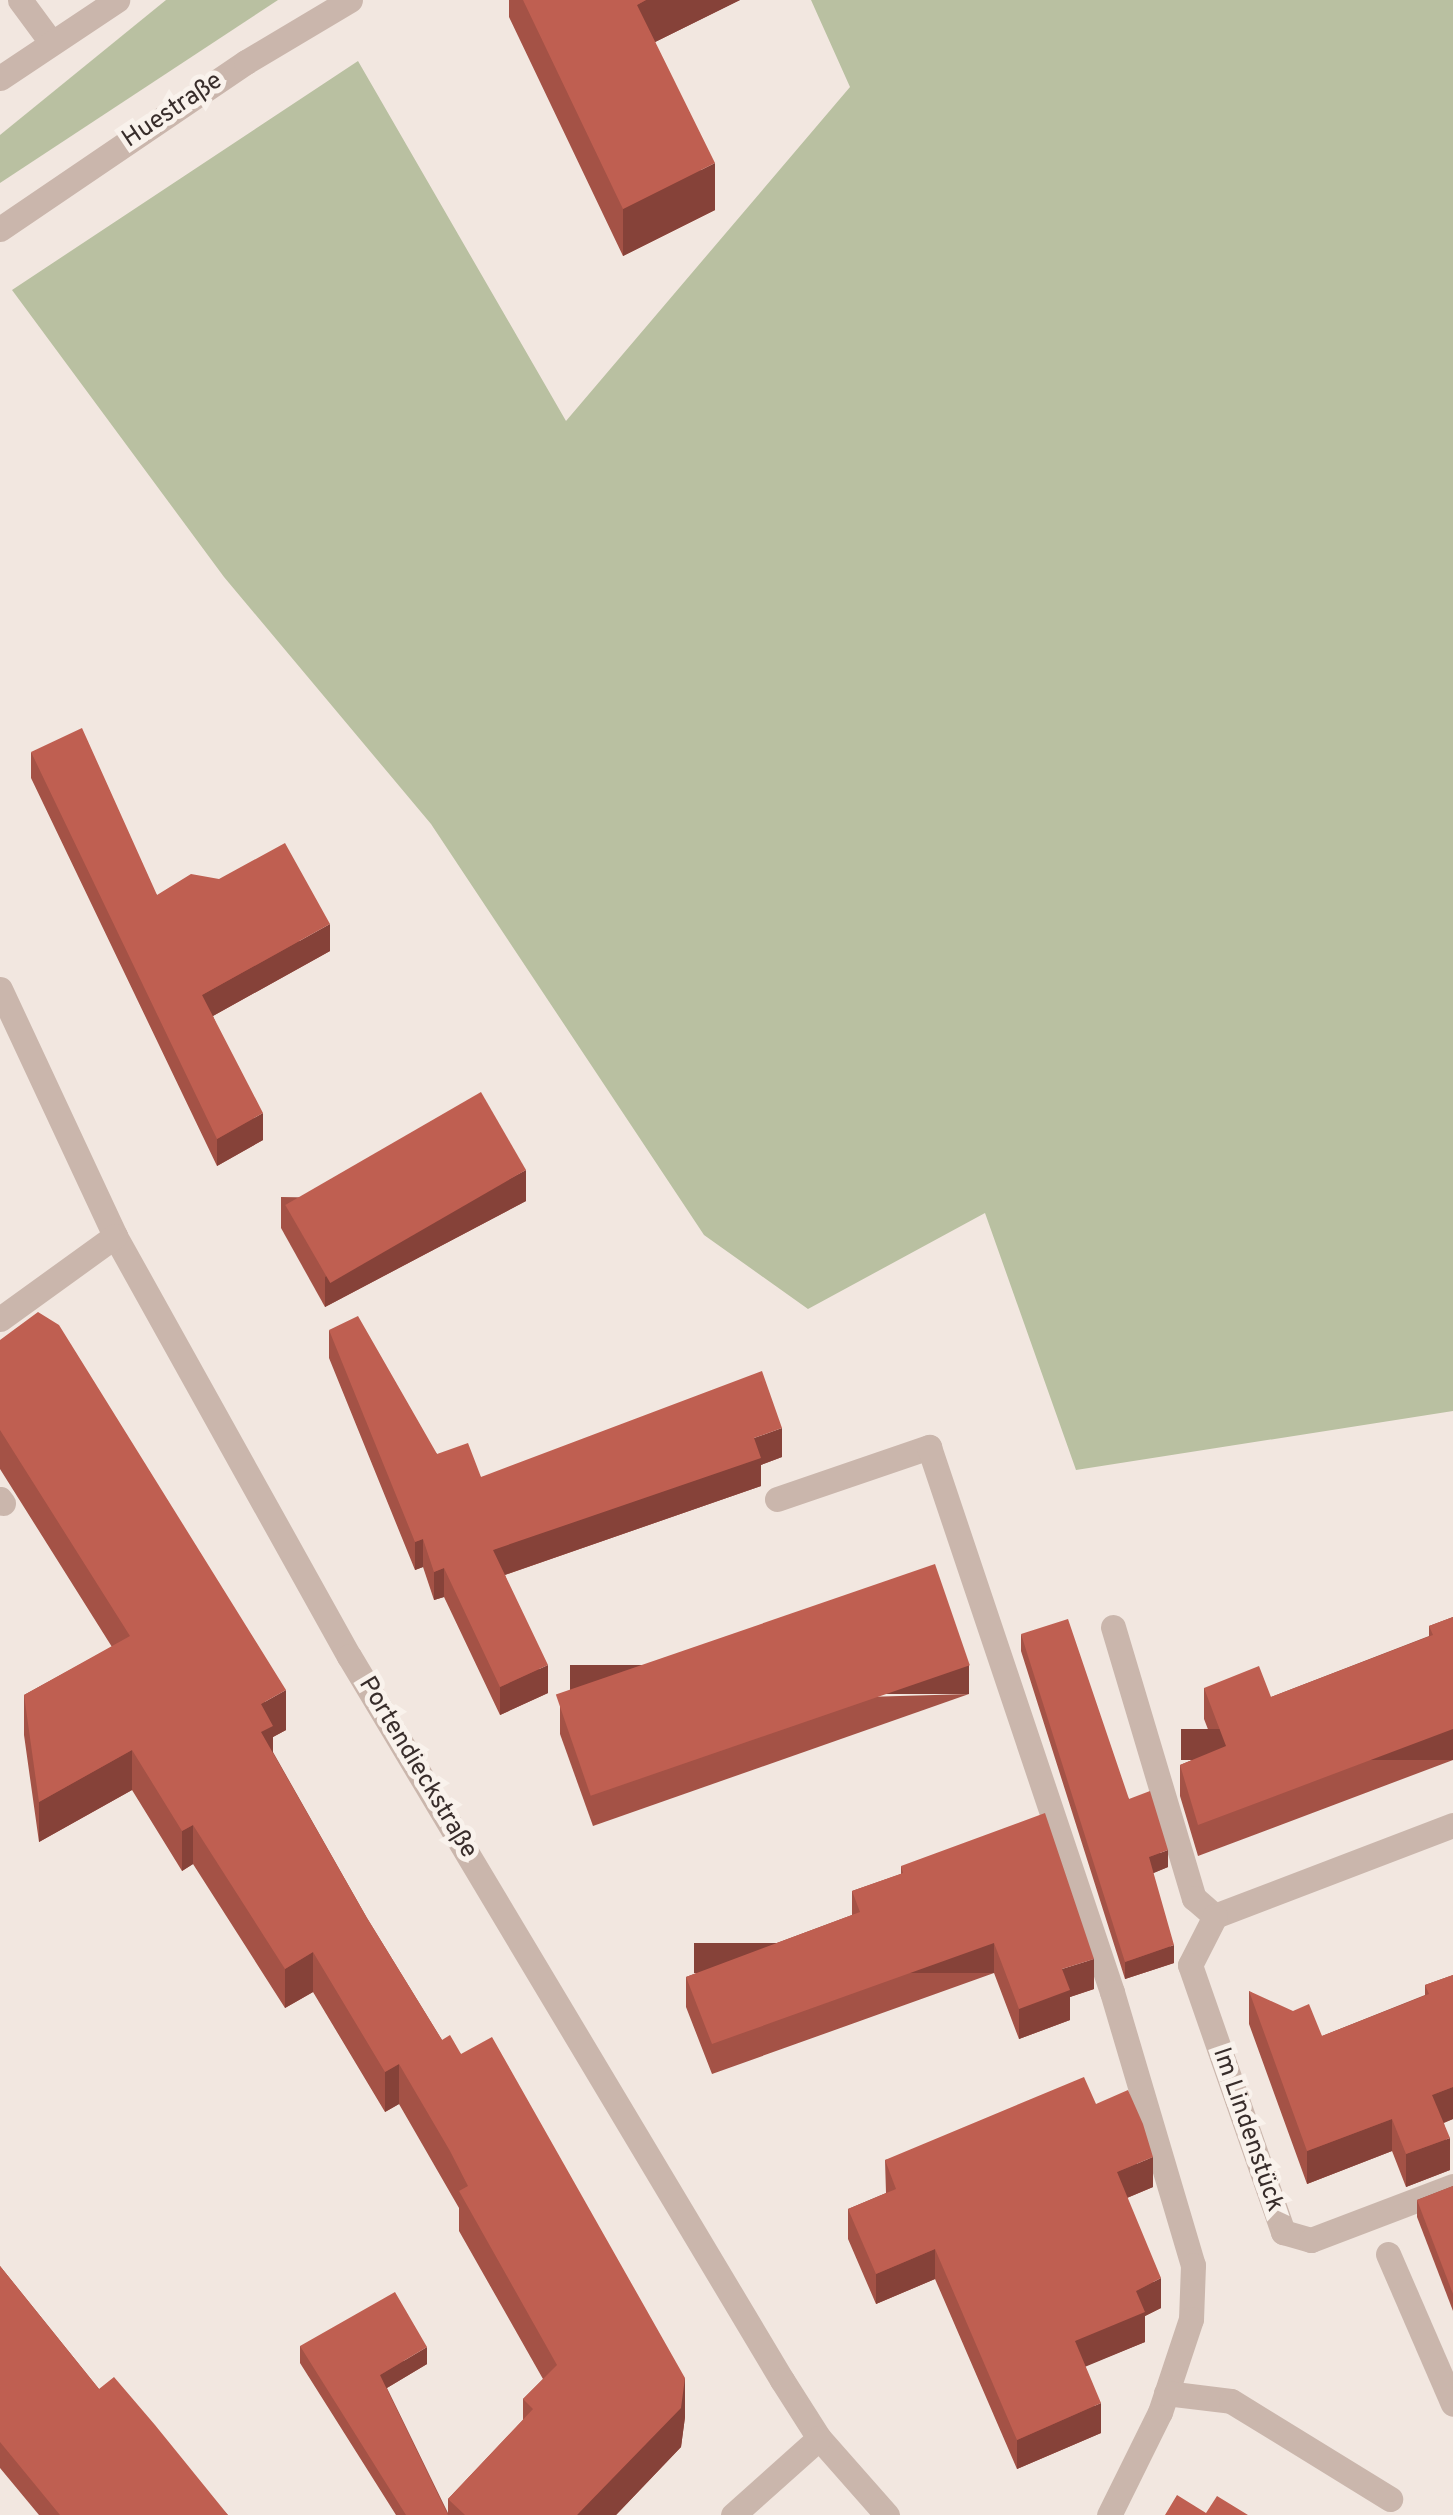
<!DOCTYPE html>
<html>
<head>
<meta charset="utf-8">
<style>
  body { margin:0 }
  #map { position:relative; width:1453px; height:2515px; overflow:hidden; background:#f2e7e0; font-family:Overpass,sans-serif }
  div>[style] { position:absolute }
  .green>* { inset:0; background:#b9c0a1 }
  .minor>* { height:25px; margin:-12.5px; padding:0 12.5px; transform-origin:12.5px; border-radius:12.5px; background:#cab6ac }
  .wall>* { inset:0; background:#a45246 }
  .shaded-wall>* { inset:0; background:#864239; transform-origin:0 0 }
  .building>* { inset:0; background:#bf5f51; transform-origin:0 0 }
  span { translate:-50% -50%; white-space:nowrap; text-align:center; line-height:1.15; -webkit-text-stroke:10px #f9f2ec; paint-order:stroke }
  .street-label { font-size:25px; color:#382d2b }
</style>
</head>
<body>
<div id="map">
  <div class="green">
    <div style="clip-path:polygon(166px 0,278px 0,0 183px,0 135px)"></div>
    <div style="clip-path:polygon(811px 0,1453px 0,1453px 1411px,1076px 1470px,985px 1213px,808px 1309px,704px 1235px,431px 824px,224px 577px,12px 290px,358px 61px,566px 421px,850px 87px)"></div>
  </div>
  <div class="minor">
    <div style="left:20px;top:0;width:52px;rotate:53.6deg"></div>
    <div style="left:0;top:78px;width:141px;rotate:-33.7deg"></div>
    <div style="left:0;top:229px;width:297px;rotate:-34.2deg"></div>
    <div style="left:246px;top:62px;width:121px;rotate:-30.8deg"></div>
    <div style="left:0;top:989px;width:272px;rotate:65deg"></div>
    <div style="left:115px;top:1236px;width:481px;rotate:60.9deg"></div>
    <div style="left:349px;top:1656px;width:844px;rotate:59.12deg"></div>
    <div style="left:782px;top:2380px;width:69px;rotate:57.5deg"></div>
    <div style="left:819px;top:2438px;width:103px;rotate:48.6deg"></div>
    <div style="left:0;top:1319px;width:142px;rotate:-35.8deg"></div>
    <div style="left:0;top:1499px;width:5px;rotate:53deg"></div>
    <div style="left:777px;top:1499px;width:161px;rotate:-18.9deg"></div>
    <div style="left:929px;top:1447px;width:575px;rotate:71.44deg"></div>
    <div style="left:1112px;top:1992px;width:285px;rotate:73.5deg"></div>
    <div style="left:1193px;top:2265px;width:54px;rotate:92.1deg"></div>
    <div style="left:1191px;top:2319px;width:98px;rotate:108.4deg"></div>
    <div style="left:1160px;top:2412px;width:115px;rotate:116.3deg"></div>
    <div style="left:1113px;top:1627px;width:283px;rotate:73.4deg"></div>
    <div style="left:1194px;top:1898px;width:28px;rotate:41deg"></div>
    <div style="left:1453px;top:1825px;width:255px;rotate:159.1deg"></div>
    <div style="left:1215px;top:1916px;width:55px;rotate:117deg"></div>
    <div style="left:1190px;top:1965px;width:283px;rotate:70.8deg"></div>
    <div style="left:1283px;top:2232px;width:29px;rotate:16deg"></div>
    <div style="left:1311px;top:2240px;width:152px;rotate:-20.8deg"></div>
    <div style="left:1388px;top:2254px;width:163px;rotate:66.6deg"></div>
    <div style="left:1166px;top:2393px;width:65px;rotate:7deg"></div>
    <div style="left:1231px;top:2401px;width:187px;rotate:31.6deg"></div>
    <div style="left:733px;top:2515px;width:115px;rotate:-41.8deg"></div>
  </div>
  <div class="wall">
    <div style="clip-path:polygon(509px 0,740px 0,655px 42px,715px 210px,623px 256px,509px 17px)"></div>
    <div style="clip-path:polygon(31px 752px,157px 895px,330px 951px,213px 1016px,263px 1140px,217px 1166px,31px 778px)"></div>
    <div style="clip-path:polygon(281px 1197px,526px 1201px,325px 1307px,281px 1228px)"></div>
    <div style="clip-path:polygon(329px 1330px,437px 1454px,481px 1477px,782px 1457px,761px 1465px,761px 1486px,505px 1575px,548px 1693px,500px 1715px,444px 1597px,434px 1600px,423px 1567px,415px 1570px,329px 1358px)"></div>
    <div style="clip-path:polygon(0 1340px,286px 1730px,273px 1737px,273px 1752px,367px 1918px,442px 2040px,461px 2054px,685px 2417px,681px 2447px,616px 2515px,396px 2515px,300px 2363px,300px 2346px,427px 2364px,387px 2388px,448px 2513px,448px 2499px,523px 2420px,523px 2399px,543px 2379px,459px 2231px,459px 2208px,399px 2104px,385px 2112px,313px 1992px,285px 2008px,193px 1864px,182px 1871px,132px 1790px,39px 1842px,24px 1735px,24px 1695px,112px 1647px,0 1469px)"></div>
    <div style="clip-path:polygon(1453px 1617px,1453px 1760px,1198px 1856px,1180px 1796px,1180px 1765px,1216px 1750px,1204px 1719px,1204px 1688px,1271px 1697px,1429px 1636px,1429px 1626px)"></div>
    <div style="clip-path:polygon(1021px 1634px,1129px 1799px,1168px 1867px,1153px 1873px,1174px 1963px,1125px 1979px,1021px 1651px)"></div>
    <div style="clip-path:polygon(969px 1694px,593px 1826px,560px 1734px,560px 1706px)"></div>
    <div style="clip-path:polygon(901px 1866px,1094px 1989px,1070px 1997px,1070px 2020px,1019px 2039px,994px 1973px,712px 2074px,686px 2007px,686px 1977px,852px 1915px,852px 1891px,901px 1874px)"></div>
    <div style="clip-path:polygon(1453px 1975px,1453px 2119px,1444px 2123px,1450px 2170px,1406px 2187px,1392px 2151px,1307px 2184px,1249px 2024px,1249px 1991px,1322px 2036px,1425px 1995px,1425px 1985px)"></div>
    <div style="clip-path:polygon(1096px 2104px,1153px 2187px,1127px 2198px,1161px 2308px,1145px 2316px,1145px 2342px,1085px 2366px,1101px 2433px,1017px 2469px,935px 2279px,876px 2304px,848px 2239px,848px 2209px,886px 2193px,885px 2160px)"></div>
    <div style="clip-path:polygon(1453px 2186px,1453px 2311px,1417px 2217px,1417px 2200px)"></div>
    <div style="clip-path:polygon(0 2266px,99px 2389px,228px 2515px,39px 2515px,0 2468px)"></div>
  </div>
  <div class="shaded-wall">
    <div style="clip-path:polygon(646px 0,740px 0,637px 51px,637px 5px)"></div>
    <div style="clip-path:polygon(715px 163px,715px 210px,623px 256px,623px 209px)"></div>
    <div style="clip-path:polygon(330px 924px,330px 951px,202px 1022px,202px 995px)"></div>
    <div style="clip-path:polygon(263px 1113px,263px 1140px,217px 1166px,217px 1139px)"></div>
    <div style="clip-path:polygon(526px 1170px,526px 1201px,325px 1307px,325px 1277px)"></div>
    <div style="clip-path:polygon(782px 1428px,782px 1457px,761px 1465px,761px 1486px,493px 1579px,493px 1550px,754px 1438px)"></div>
    <div style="clip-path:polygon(423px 1539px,423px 1567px,415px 1570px,415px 1542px)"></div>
    <div style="clip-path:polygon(444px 1568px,444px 1597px,434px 1600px,434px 1572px)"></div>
    <div style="clip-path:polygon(548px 1665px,548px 1693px,500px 1715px,500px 1687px)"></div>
    <div style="left:969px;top:1665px;width:29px;height:399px;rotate:90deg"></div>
    <div style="clip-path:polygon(286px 1690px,286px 1730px,273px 1737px,273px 1765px,261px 1772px,261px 1704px)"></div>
    <div style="left:1453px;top:1729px;width:31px;height:272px;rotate:90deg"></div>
    <div style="clip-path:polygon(132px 1750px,132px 1790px,39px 1842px,39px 1802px)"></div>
    <div style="clip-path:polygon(193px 1825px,193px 1864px,182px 1871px,182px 1831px)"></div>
    <div style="clip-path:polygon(1168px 1850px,1168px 1867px,1149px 1875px,1149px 1857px)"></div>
    <div style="left:994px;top:1943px;width:30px;height:300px;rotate:90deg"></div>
    <div style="clip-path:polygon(1174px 1945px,1174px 1963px,1125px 1979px,1125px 1962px)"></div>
    <div style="clip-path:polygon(313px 1952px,313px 1992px,285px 2008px,285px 1969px)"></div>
    <div style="clip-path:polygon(1094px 1959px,1094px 1989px,1070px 1997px,1070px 2020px,1019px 2039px,1019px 2009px,1062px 1969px)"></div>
    <div style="clip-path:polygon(399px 2064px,399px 2104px,385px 2112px,385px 2072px)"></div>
    <div style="clip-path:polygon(1453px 2087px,1453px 2119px,1432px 2127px,1432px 2095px)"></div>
    <div style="clip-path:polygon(1392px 2119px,1392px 2151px,1307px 2184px,1307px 2151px)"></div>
    <div style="clip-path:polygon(1450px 2138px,1450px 2170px,1406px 2187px,1406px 2154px)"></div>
    <div style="clip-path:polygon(1153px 2157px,1153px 2187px,1117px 2202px,1117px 2172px)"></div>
    <div style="clip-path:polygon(935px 2249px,935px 2279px,876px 2304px,876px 2274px)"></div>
    <div style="clip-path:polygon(1161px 2278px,1161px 2308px,1145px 2316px,1145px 2342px,1075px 2371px,1075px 2341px,1136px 2291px)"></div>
    <div style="clip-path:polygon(427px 2347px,427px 2364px,380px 2392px,380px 2375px)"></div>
    <div style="clip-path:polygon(685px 2378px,685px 2417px,681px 2447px,616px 2515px,577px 2515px)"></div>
    <div style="clip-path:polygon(1101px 2403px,1101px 2433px,1017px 2469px,1017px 2440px)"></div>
  </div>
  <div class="building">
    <div style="clip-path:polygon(523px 0,646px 0,637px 5px,715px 163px,623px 209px)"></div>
    <div style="clip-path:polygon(82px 728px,157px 895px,191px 874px,219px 879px,285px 843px,330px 924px,202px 995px,263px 1113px,217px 1139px,31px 752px)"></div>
    <div style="left:481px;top:1092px;width:90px;height:226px;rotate:60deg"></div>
    <div style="clip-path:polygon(38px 1312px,59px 1325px,286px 1690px,261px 1704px,273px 1726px,261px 1732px,367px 1918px,442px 2040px,450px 2035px,461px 2054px,492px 2037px,685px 2378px,681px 2408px,577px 2515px,465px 2515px,448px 2499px,533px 2409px,523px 2399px,557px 2365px,459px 2191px,468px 2186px,450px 2151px,399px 2064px,385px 2072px,313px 1952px,285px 1969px,193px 1825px,182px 1831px,132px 1750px,39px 1802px,24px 1695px,130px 1636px,0 1430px,0 1340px)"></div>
    <div style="clip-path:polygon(358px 1316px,437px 1454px,468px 1443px,481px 1477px,762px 1371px,782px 1428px,754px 1438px,761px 1458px,493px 1550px,548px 1665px,500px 1687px,444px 1568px,434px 1572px,423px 1539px,415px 1542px,329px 1330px)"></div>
    <div style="left:935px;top:1564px;width:107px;height:401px;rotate:71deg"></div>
    <div style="clip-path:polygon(1453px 1617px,1453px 1729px,1198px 1825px,1180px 1765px,1226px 1746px,1204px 1688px,1259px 1666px,1271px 1697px,1433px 1635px,1429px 1626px)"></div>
    <div style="clip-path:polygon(1068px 1619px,1129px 1799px,1150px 1791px,1168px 1850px,1149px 1857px,1174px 1945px,1125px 1962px,1021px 1634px)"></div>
    <div style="clip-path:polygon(1045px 1813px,1094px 1959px,1062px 1969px,1070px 1990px,1019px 2009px,994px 1943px,712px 2044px,686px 1977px,860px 1912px,852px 1891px,903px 1873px,901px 1866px)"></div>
    <div style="clip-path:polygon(1453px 1975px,1453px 2087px,1432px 2095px,1450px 2138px,1406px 2154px,1392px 2119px,1307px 2151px,1249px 1991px,1293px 2011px,1309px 2004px,1322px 2036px,1429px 1994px,1425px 1985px)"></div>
    <div style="clip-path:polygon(1084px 2077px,1096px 2104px,1128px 2090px,1143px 2124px,1153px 2157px,1117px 2172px,1161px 2278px,1136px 2291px,1145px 2312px,1075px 2341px,1101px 2403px,1017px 2440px,935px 2249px,876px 2274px,848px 2209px,896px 2189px,885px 2160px)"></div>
    <div style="clip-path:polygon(1453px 2186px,1453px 2294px,1417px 2200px)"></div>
    <div style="clip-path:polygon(0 2266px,99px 2389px,114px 2377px,155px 2425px,228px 2515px,60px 2515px,0 2442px)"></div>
    <div style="clip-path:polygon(395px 2292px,427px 2347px,380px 2375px,448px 2515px,406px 2515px,300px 2346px)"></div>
    <div style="clip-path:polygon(1177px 2495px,1206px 2513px,1217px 2496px,1248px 2515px,1165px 2515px)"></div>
  </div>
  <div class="street-label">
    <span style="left:173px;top:111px;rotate:-34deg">Huestraße</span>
    <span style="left:417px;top:1768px;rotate:59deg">Portendieckstraße</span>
    <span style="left:1247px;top:2130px;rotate:71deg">Im Lindenstück</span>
  </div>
</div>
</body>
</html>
